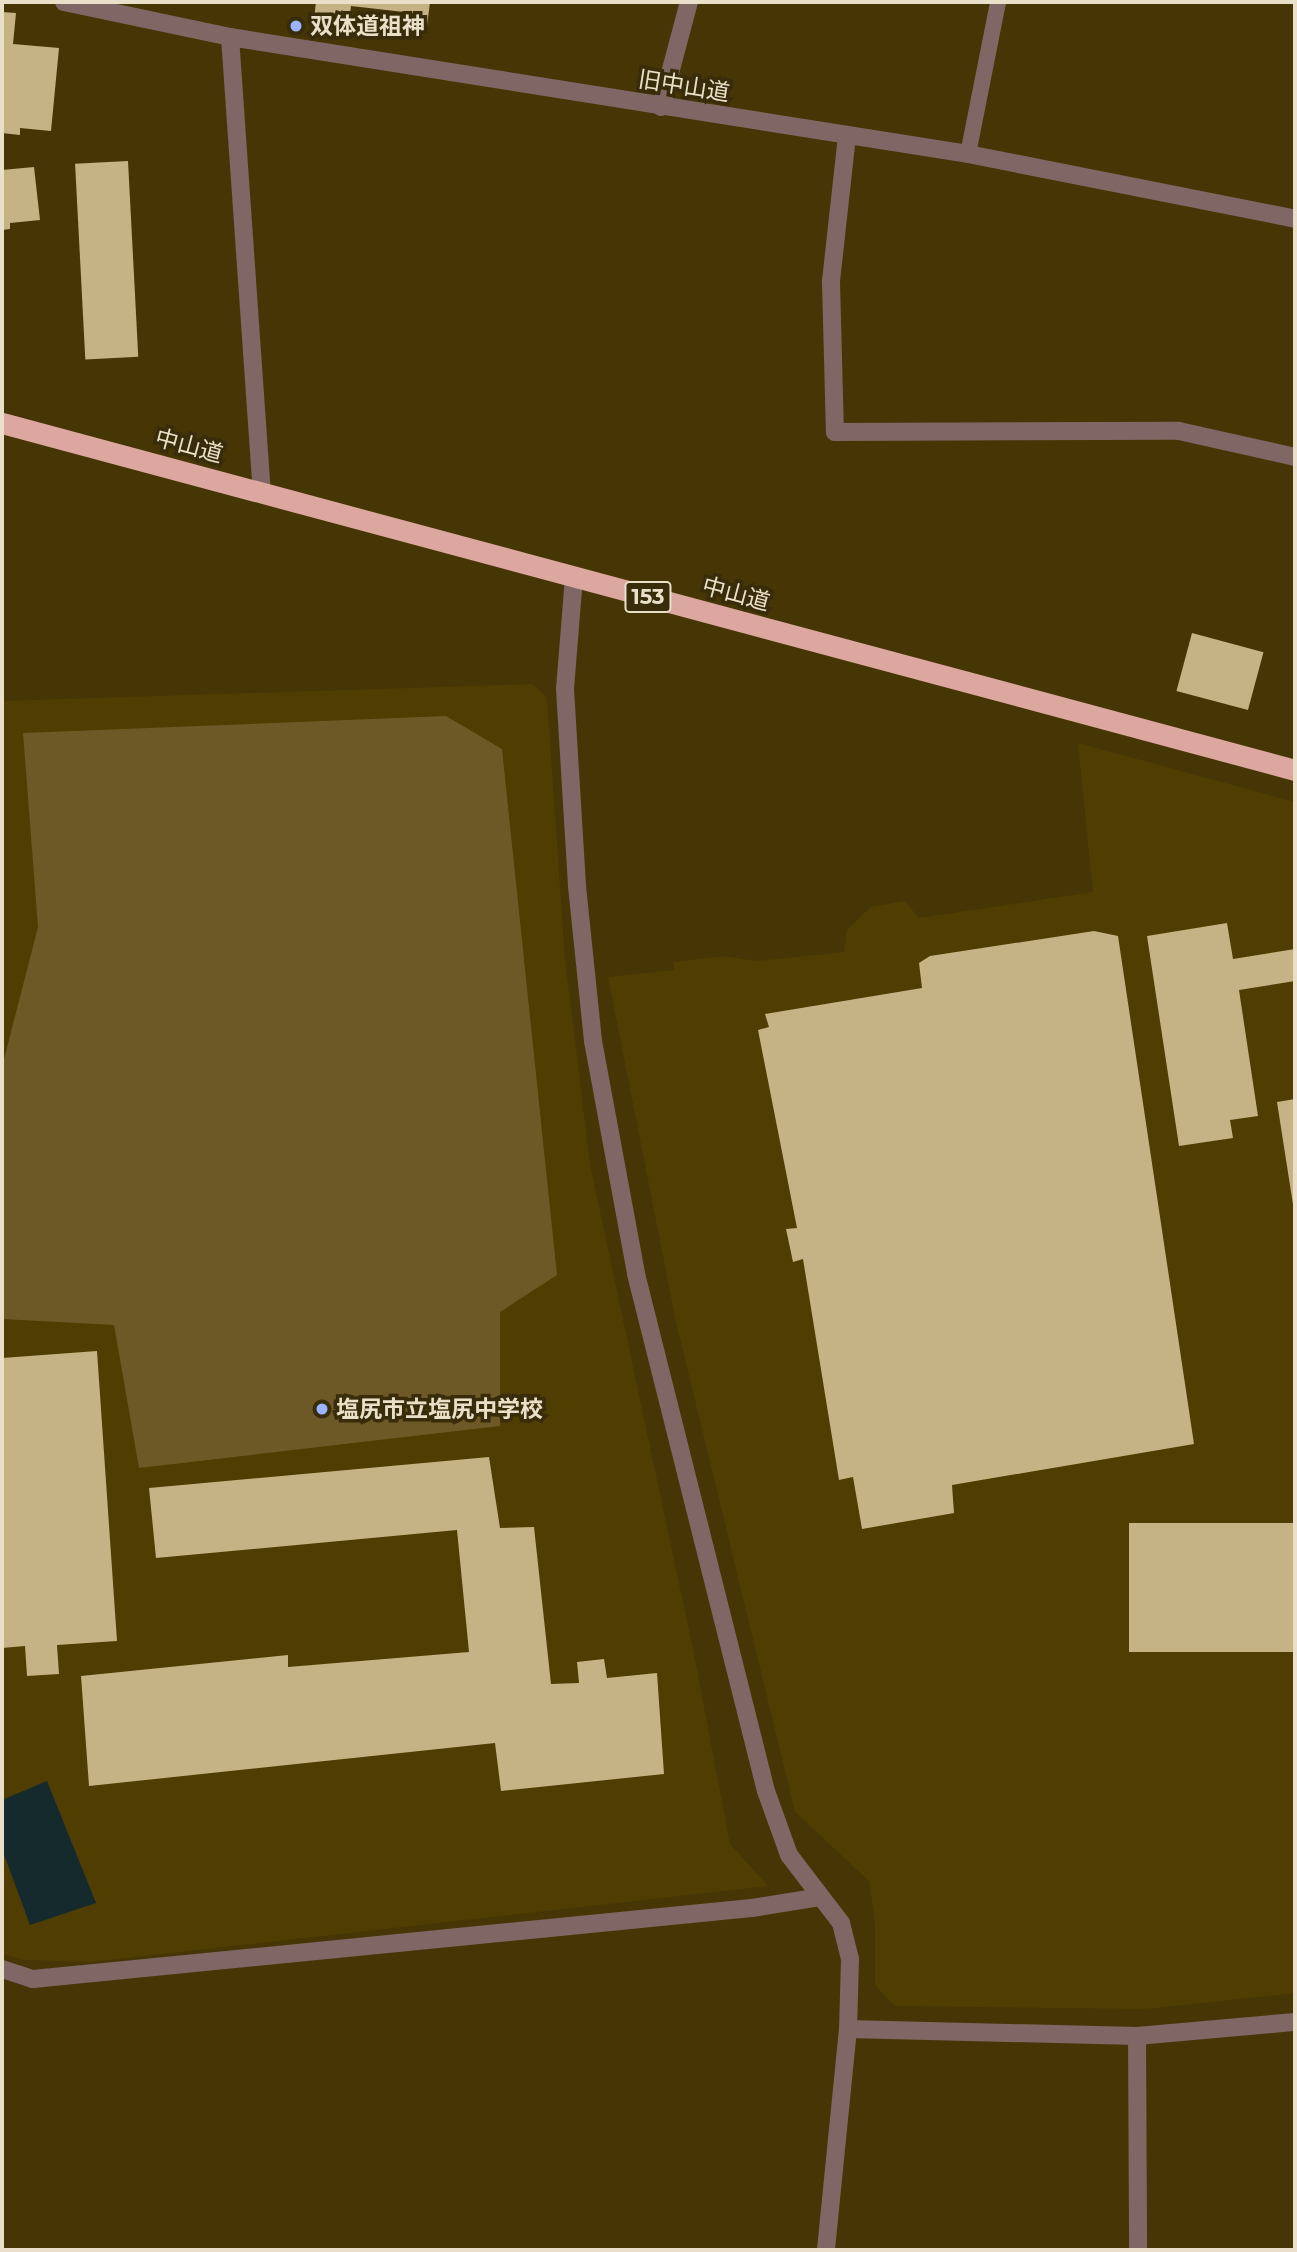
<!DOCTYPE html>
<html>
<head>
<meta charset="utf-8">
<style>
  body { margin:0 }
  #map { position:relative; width:1297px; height:2252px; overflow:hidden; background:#463606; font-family:Montserrat,"Noto Sans JP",sans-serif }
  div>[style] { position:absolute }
  .built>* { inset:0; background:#503d02 }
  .green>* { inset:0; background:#6d5925 }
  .water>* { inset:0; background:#152a2d }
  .building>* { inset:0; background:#c5b385; transform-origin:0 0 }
  .lane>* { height:16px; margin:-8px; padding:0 8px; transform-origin:8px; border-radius:8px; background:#7e6764 }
  .street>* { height:18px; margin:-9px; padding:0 9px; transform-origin:9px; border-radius:9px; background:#7e6764 }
  .highway>* { height:21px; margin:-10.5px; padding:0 10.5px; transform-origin:10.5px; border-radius:10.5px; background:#dca79e }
  .dots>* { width:19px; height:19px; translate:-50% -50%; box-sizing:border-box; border:4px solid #382c0a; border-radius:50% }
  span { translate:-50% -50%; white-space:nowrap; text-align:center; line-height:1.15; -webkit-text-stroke:7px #382c0a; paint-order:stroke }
  .shield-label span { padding:2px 5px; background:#382c0a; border:2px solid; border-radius:5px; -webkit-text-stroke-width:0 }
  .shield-label { font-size:21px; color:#eae0c9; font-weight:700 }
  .poi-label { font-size:23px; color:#eae0c9; font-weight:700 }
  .left { translate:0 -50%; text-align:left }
  .street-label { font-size:23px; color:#eae0c9 }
  .frame { position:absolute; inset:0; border:4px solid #eae0c9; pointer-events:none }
</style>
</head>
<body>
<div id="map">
  <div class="built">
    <div style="clip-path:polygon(533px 684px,547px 698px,565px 959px,590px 1164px,694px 1654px,730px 1844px,768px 1886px,91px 1962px,24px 1960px,2px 1954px,2px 701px)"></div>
    <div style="clip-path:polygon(1078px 743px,1295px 802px,1295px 1993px,1145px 2009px,895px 2006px,875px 1985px,875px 1922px,869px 1881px,795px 1812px,676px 1322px,608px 977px,674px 970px,674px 962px,724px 956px,756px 961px,844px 952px,847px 930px,871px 907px,905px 901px,919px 918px,1093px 892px)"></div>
  </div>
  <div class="green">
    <div style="clip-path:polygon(446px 716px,502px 749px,557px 1275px,500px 1312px,500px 1426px,139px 1468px,114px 1325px,2px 1319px,2px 1067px,38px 927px,23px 733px)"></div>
  </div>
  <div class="water">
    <div style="clip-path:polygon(47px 1781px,96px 1903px,30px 1925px,2px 1849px,2px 1800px)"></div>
  </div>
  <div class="building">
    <div style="clip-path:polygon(316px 2px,430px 2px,427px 26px,412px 24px,413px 13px,351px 6px,348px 31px,313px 27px)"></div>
    <div style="clip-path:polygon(2px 12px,16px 13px,13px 44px,59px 48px,51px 131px,20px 128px,20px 135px,2px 133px)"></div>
    <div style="left:128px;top:161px;width:196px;height:53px;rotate:87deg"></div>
    <div style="clip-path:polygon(34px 167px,40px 220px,10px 223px,10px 229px,2px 230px,2px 170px)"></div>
    <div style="left:1192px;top:633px;width:74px;height:60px;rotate:15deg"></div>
    <div style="clip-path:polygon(1227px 923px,1233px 959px,1295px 949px,1295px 981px,1239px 990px,1258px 1116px,1230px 1120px,1233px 1138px,1179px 1146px,1147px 936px)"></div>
    <div style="clip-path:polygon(1094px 931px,1118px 936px,1194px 1444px,952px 1485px,954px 1513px,862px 1529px,853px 1477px,839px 1480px,803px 1259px,793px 1262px,786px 1229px,797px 1228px,758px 1030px,769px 1027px,765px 1014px,922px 988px,919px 963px,930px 956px)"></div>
    <div style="clip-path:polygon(1295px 1099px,1295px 1211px,1294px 1211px,1277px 1102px)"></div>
    <div style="clip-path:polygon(97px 1351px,117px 1641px,57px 1645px,59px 1674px,27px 1676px,25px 1646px,2px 1648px,2px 1358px)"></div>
    <div style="clip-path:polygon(489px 1457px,500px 1528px,534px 1527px,551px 1684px,579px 1683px,577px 1662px,604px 1659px,607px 1678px,657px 1673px,664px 1774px,501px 1791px,495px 1743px,89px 1786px,81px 1676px,288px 1655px,288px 1667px,469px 1652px,457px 1530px,156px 1558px,149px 1488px)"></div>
    <div style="left:1295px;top:1523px;width:129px;height:166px;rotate:90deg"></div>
  </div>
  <div class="lane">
    <div style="left:968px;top:154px;width:155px;rotate:-78.8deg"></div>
  </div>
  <div class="street">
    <div style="left:64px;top:2px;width:170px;rotate:11.9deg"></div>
    <div style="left:230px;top:37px;width:747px;rotate:9.01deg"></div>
    <div style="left:968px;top:154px;width:333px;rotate:11.2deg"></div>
    <div style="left:230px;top:37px;width:456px;rotate:86deg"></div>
    <div style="left:661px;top:107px;width:109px;rotate:-75.1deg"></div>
    <div style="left:847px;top:136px;width:147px;rotate:96.3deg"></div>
    <div style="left:831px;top:282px;width:150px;rotate:88.5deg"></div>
    <div style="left:835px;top:432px;width:344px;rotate:-0.2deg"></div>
    <div style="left:1179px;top:431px;width:119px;rotate:12.6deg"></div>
    <div style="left:574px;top:577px;width:112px;rotate:94.6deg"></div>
    <div style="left:565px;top:689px;width:197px;rotate:86.5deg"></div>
    <div style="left:577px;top:886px;width:156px;rotate:84.1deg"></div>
    <div style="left:593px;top:1041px;width:237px;rotate:79.5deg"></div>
    <div style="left:636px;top:1274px;width:533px;rotate:75.89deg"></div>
    <div style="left:766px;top:1791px;width:68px;rotate:70.2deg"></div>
    <div style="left:789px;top:1855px;width:86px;rotate:52.6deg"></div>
    <div style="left:841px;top:1923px;width:37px;rotate:76deg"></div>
    <div style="left:850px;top:1959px;width:70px;rotate:91.6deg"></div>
    <div style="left:848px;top:2029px;width:222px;rotate:95.7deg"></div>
    <div style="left:2px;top:1969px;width:33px;rotate:18deg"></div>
    <div style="left:33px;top:1979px;width:722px;rotate:-5.64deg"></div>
    <div style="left:752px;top:1908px;width:70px;rotate:-9.1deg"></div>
    <div style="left:848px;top:2029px;width:289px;rotate:1.4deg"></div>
    <div style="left:1137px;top:2036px;width:159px;rotate:-5.1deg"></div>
    <div style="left:1137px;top:2036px;width:214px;rotate:89.7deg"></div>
  </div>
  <div class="highway">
    <div style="left:2px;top:423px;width:1339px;rotate:15.02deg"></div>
  </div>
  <div class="dots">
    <div style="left:296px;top:26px;background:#9ab5fd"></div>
    <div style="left:322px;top:1409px;background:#9ab5fd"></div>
  </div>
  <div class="shield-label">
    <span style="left:648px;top:597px">153</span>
  </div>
  <div class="poi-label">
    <span class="left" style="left:310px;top:26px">双体道祖神</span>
    <span class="left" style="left:336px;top:1409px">塩尻市立塩尻中学校</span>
  </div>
  <div class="street-label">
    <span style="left:684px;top:86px;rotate:9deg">旧中山道</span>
    <span style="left:189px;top:446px;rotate:15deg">中山道</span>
    <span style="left:736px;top:594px;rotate:15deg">中山道</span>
  </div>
  <div class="frame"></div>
</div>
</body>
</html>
